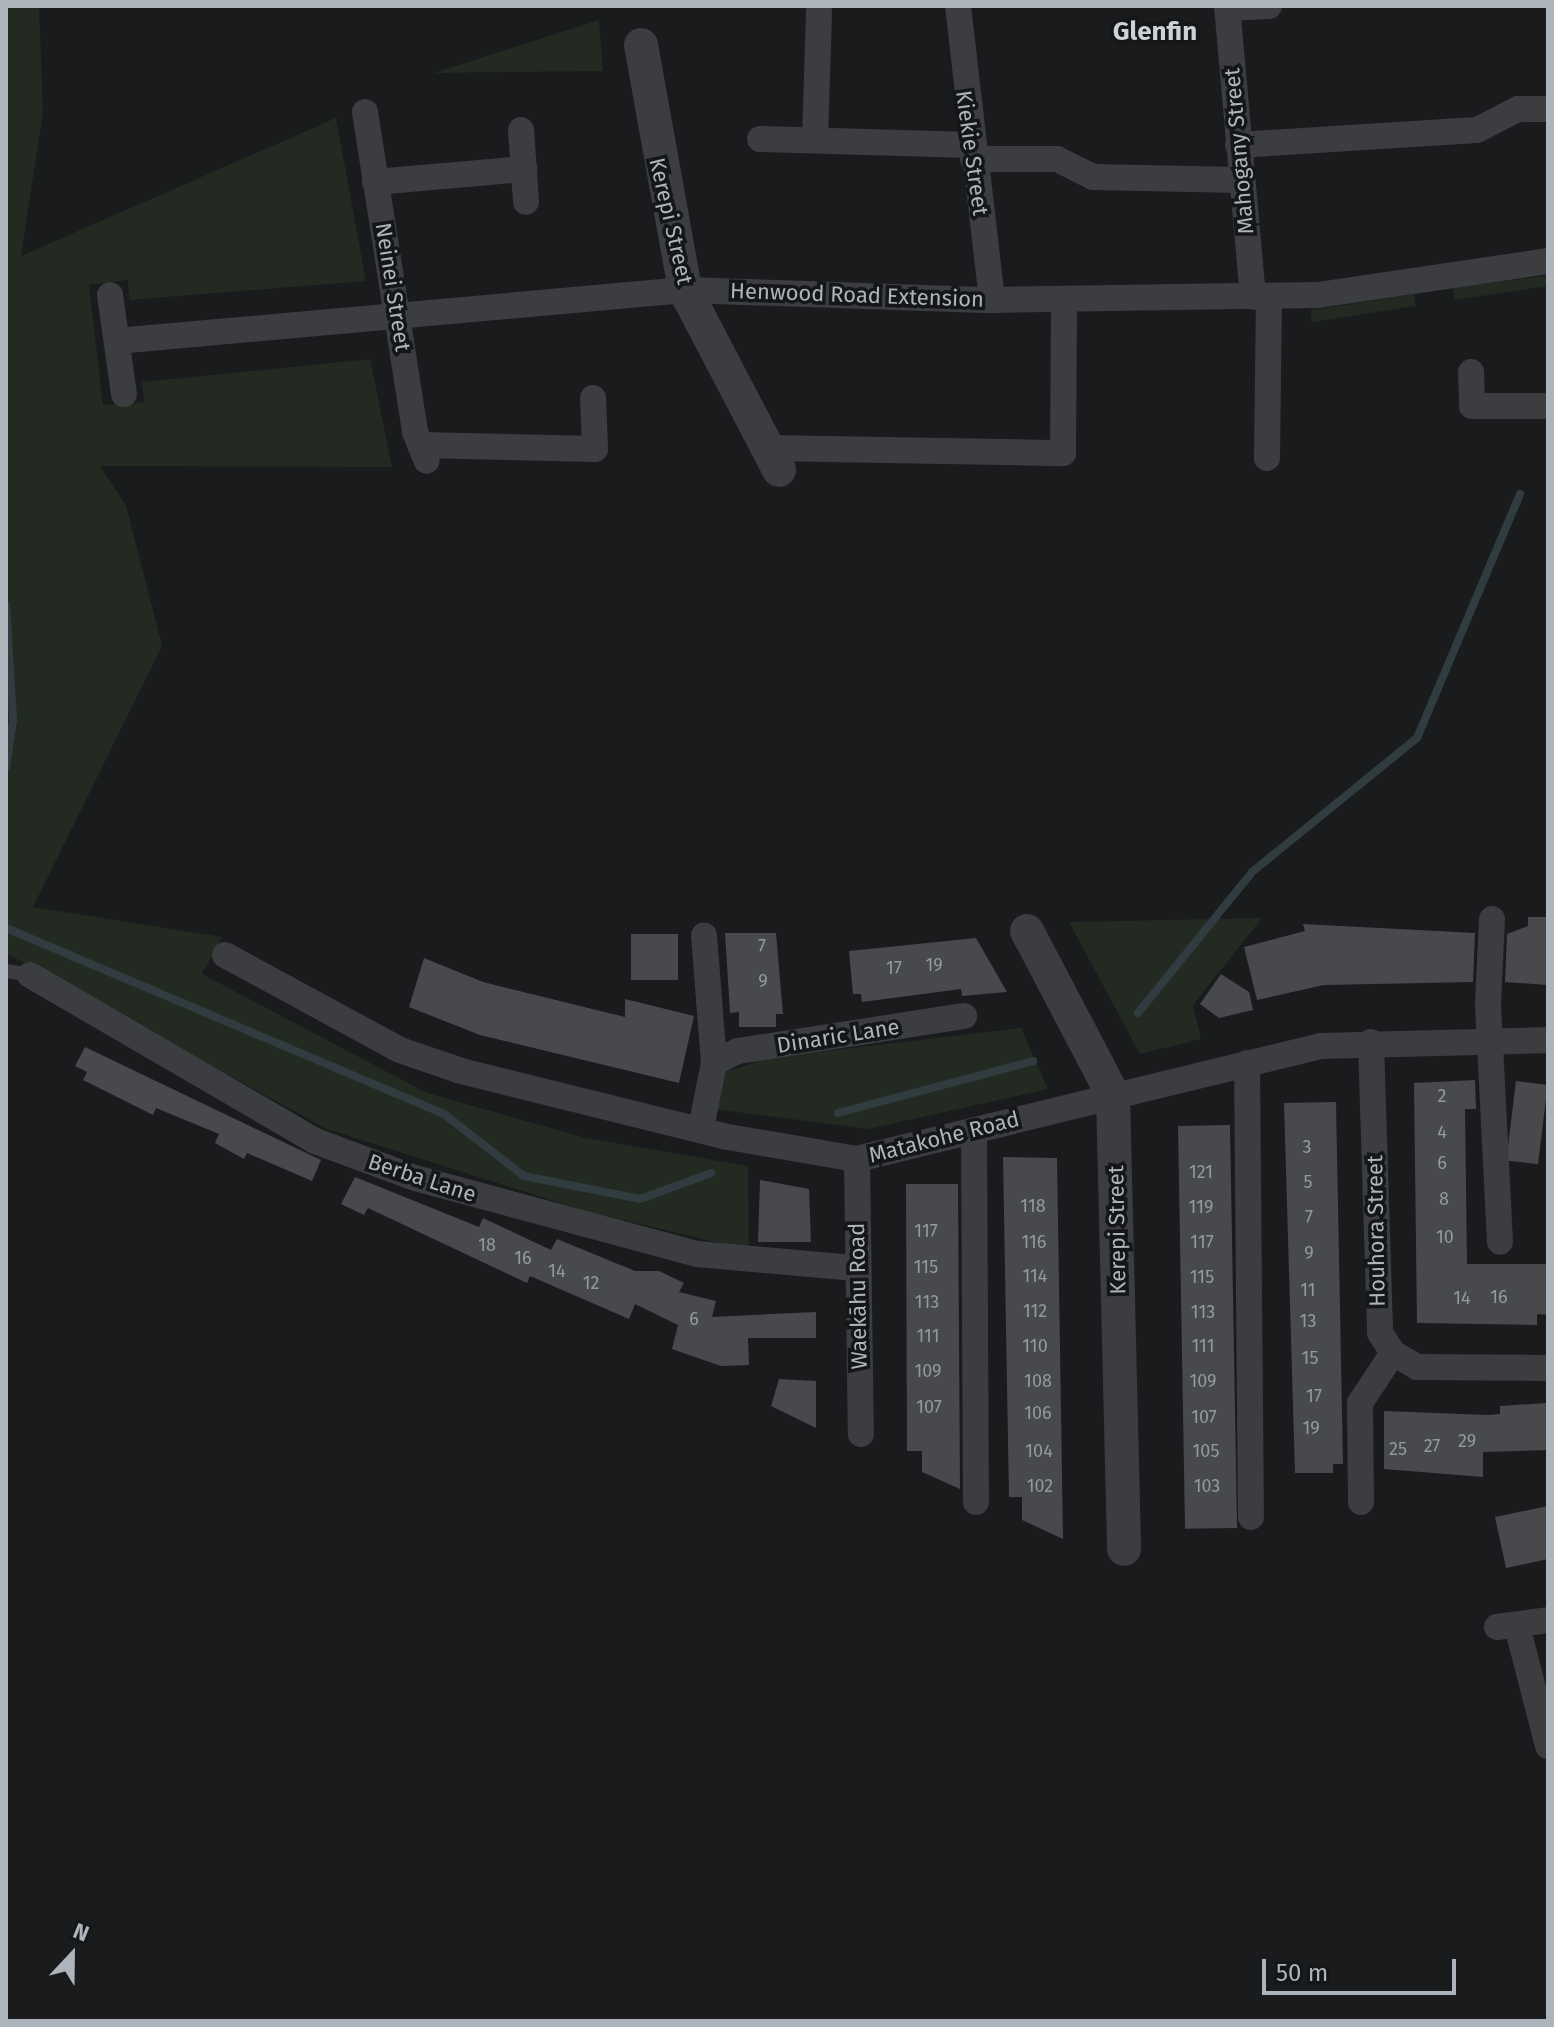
<!DOCTYPE html>
<html>
<head>
<meta charset="utf-8">
<style>
  body { margin:0 }
  #map { position:relative; width:1554px; height:2027px; overflow:hidden; background:#1a1b1d; font-family:"Fira Sans",sans-serif }
  div>[style] { position:absolute }
  .green>* { inset:0; background:#222a22; transform-origin:0 0 }
  .stream>* { height:8px; margin:-4px; padding:0 4px; transform-origin:4px; border-radius:4px; background:#313c41 }
  .building>* { inset:0; background:#47494d; transform-origin:0 0 }
  .service>* { height:14px; margin:-7px; padding:0 7px; transform-origin:7px; border-radius:7px; background:#3c3d41 }
  .minor>* { height:26px; margin:-13px; padding:0 13px; transform-origin:13px; border-radius:13px; background:#3c3d41 }
  .tertiary>* { height:34px; margin:-17px; padding:0 17px; transform-origin:17px; border-radius:17px; background:#3c3d41 }
  span { translate:-50% -50%; white-space:nowrap; text-align:center; line-height:1.15; -webkit-text-stroke:7px #151618; paint-order:stroke }
  .number-label { font-size:18px; color:#9499a0 }
  .number-label span { -webkit-text-stroke-width:0 }
  .street-label { font-size:22px; color:#aeb4bb }
  .quarter-label { font-size:26px; color:#ced2d8; font-weight:700 }
  .frame { position:absolute; inset:0; border:8px solid #aeb4bb; pointer-events:none }
  .north { position:absolute; left:32px; top:1915px; width:80px; height:80px; -webkit-text-stroke:6px #151618; paint-order:stroke; rotate:22deg; font-size:22px; font-weight:700; line-height:32px; text-align:center; color:#aeb4bb }
  .north::after { content:''; display:block; margin:auto; width:28px; height:36px; background:#aeb4bb; clip-path:polygon(50% 0,100% 100%,50% 72%,0 100%) }
  .scale { position:absolute; left:1262px; top:1959px; width:194px; height:36px; box-sizing:border-box; border:4px solid #aeb4bb; border-top:0; padding-left:10px; font-size:24px; line-height:28px; white-space:nowrap; color:#aeb4bb; -webkit-text-stroke:6px #151618; paint-order:stroke }
</style>
</head>
<body>
<div id="map">
  <div class="green">
    <div style="clip-path:polygon(6px 6px,39px 6px,43px 112px,21px 256px,336px 118px,366px 281px,129px 300px,128px 280px,89px 285px,103px 405px,144px 402px,142px 382px,370px 359px,392px 467px,100px 466px,126px 505px,162px 646px,33px 907px,222px 937px,202px 974px,427px 1093px,586px 1138px,748px 1166px,749px 1250px,589px 1212px,327px 1129px,6px 953px)"></div>
    <div style="clip-path:polygon(599px 20px,603px 71px,434px 73px)"></div>
    <div style="clip-path:polygon(1548px 276px,1548px 286px,1455px 300px,1453px 287px)"></div>
    <div style="left:1414px;top:294px;width:12px;height:105px;rotate:81deg"></div>
    <div style="clip-path:polygon(1262px 918px,1193px 1005px,1201px 1039px,1140px 1054px,1069px 922px)"></div>
    <div style="clip-path:polygon(1021px 1028px,1048px 1089px,869px 1129px,712px 1109px,725px 1072px,769px 1058px)"></div>
  </div>
  <div class="stream">
    <div style="left:6px;top:605px;width:116px;rotate:86.5deg"></div>
    <div style="left:13px;top:721px;width:47px;rotate:98.7deg"></div>
    <div style="left:6px;top:928px;width:476px;rotate:23deg"></div>
    <div style="left:444px;top:1114px;width:101px;rotate:37.8deg"></div>
    <div style="left:524px;top:1176px;width:118px;rotate:11.2deg"></div>
    <div style="left:640px;top:1199px;width:76px;rotate:-20.1deg"></div>
    <div style="left:1138px;top:1013px;width:181px;rotate:-51deg"></div>
    <div style="left:1252px;top:872px;width:213px;rotate:-39.1deg"></div>
    <div style="left:1417px;top:738px;width:265px;rotate:-67.1deg"></div>
    <div style="left:838px;top:1113px;width:202px;rotate:-14.9deg"></div>
  </div>
  <div class="building">
    <div style="clip-path:polygon(1528px 917px,1548px 917px,1548px 985px,1505px 982px,1507px 934px,1528px 926px)"></div>
    <div style="clip-path:polygon(1303px 924px,1475px 933px,1473px 982px,1324px 985px,1257px 1000px,1244px 947px,1305px 931px)"></div>
    <div style="clip-path:polygon(725px 933px,776px 933px,783px 1014px,776px 1014px,776px 1027px,739px 1027px,739px 1012px,730px 1013px)"></div>
    <div style="left:678px;top:934px;width:46px;height:47px;rotate:90deg"></div>
    <div style="clip-path:polygon(976px 938px,1007px 992px,962px 996px,961px 989px,862px 1002px,861px 994px,853px 994px,849px 951px)"></div>
    <div style="clip-path:polygon(424px 958px,483px 982px,625px 1017px,625px 999px,694px 1016px,679px 1083px,480px 1035px,409px 1007px)"></div>
    <div style="clip-path:polygon(1221px 974px,1249px 992px,1253px 1010px,1219px 1018px,1200px 1004px)"></div>
    <div style="clip-path:polygon(85px 1047px,321px 1160px,312px 1181px,247px 1153px,244px 1159px,215px 1143px,219px 1134px,156px 1108px,153px 1115px,83px 1080px,87px 1072px,75px 1066px)"></div>
    <div style="clip-path:polygon(1475px 1080px,1476px 1109px,1465px 1109px,1467px 1264px,1548px 1264px,1548px 1315px,1537px 1314px,1537px 1325px,1417px 1323px,1414px 1083px)"></div>
    <div style="left:1516px;top:1081px;width:32px;height:80px;rotate:7deg"></div>
    <div style="clip-path:polygon(1336px 1102px,1343px 1464px,1333px 1464px,1333px 1473px,1295px 1473px,1284px 1103px)"></div>
    <div style="left:1230px;top:1125px;width:403px;height:52px;rotate:89deg"></div>
    <div style="clip-path:polygon(1003px 1157px,1057px 1158px,1063px 1539px,1022px 1520px,1022px 1497px,1009px 1497px)"></div>
    <div style="clip-path:polygon(355px 1177px,479px 1227px,483px 1218px,551px 1250px,557px 1239px,635px 1271px,659px 1271px,684px 1283px,679px 1292px,716px 1301px,712px 1317px,816px 1312px,816px 1338px,748px 1338px,749px 1365px,721px 1366px,672px 1349px,678px 1325px,635px 1304px,629px 1319px,530px 1276px,527px 1283px,368px 1208px,364px 1215px,341px 1204px)"></div>
    <div style="clip-path:polygon(760px 1180px,809px 1189px,811px 1242px,758px 1242px)"></div>
    <div style="clip-path:polygon(906px 1184px,958px 1184px,960px 1489px,922px 1472px,922px 1451px,907px 1451px)"></div>
    <div style="clip-path:polygon(779px 1379px,816px 1381px,816px 1428px,771px 1406px)"></div>
    <div style="clip-path:polygon(1546px 1403px,1548px 1450px,1483px 1452px,1483px 1477px,1384px 1469px,1384px 1411px,1487px 1415px,1500px 1414px,1500px 1406px)"></div>
    <div style="clip-path:polygon(1548px 1506px,1548px 1559px,1506px 1568px,1495px 1517px)"></div>
  </div>
  <div class="service">
    <div style="left:6px;top:971px;width:24px;rotate:9deg"></div>
  </div>
  <div class="minor">
    <div style="left:958px;top:6px;width:296px;rotate:83.4deg"></div>
    <div style="left:1227px;top:6px;width:292px;rotate:84.9deg"></div>
    <div style="left:1227px;top:8px;width:42px;rotate:-2.7deg"></div>
    <div style="left:365px;top:112px;width:324px;rotate:81.1deg"></div>
    <div style="left:415px;top:432px;width:31px;rotate:68deg"></div>
    <div style="left:521px;top:130px;width:72px;rotate:86deg"></div>
    <div style="left:760px;top:139px;width:211px;rotate:1.6deg"></div>
    <div style="left:815px;top:140px;width:128px;rotate:-88.2deg"></div>
    <div style="left:1238px;top:145px;width:239px;rotate:-3.6deg"></div>
    <div style="left:1477px;top:130px;width:46px;rotate:-27.1deg"></div>
    <div style="left:1518px;top:109px;width:30px"></div>
    <div style="left:973px;top:159px;width:84px"></div>
    <div style="left:1057px;top:159px;width:40px;rotate:26.6deg"></div>
    <div style="left:1093px;top:177px;width:148px;rotate:1.2deg"></div>
    <div style="left:375px;top:182px;width:150px;rotate:-5deg"></div>
    <div style="left:110px;top:295px;width:100px;rotate:82deg"></div>
    <div style="left:117px;top:341px;width:570px;rotate:-5.13deg"></div>
    <div style="left:685px;top:290px;width:307px;rotate:1.9deg"></div>
    <div style="left:992px;top:300px;width:326px;rotate:-0.9deg"></div>
    <div style="left:1318px;top:295px;width:232px;rotate:-8.4deg"></div>
    <div style="left:1471px;top:372px;width:34px;rotate:88deg"></div>
    <div style="left:1472px;top:406px;width:76px"></div>
    <div style="left:420px;top:445px;width:175px;rotate:1.3deg"></div>
    <div style="left:595px;top:449px;width:51px;rotate:-92.2deg"></div>
    <div style="left:768px;top:448px;width:295px;rotate:1deg"></div>
    <div style="left:1063px;top:453px;width:153px;rotate:-89.6deg"></div>
    <div style="left:1267px;top:458px;width:162px;rotate:-89.3deg"></div>
    <div style="left:1492px;top:919px;width:86px;rotate:92.7deg"></div>
    <div style="left:1488px;top:1005px;width:237px;rotate:87.1deg"></div>
    <div style="left:225px;top:955px;width:199px;rotate:28.5deg"></div>
    <div style="left:400px;top:1050px;width:65px;rotate:19deg"></div>
    <div style="left:461px;top:1071px;width:275px;rotate:13.9deg"></div>
    <div style="left:728px;top:1137px;width:131px;rotate:9.7deg"></div>
    <div style="left:857px;top:1159px;width:478px;rotate:-13.7deg"></div>
    <div style="left:1321px;top:1046px;width:227px;rotate:-1.5deg"></div>
    <div style="left:30px;top:975px;width:330px;rotate:30.2deg"></div>
    <div style="left:315px;top:1141px;width:107px;rotate:20.3deg"></div>
    <div style="left:415px;top:1178px;width:292px;rotate:15.1deg"></div>
    <div style="left:697px;top:1254px;width:159px;rotate:5.1deg"></div>
    <div style="left:1371px;top:1042px;width:291px;rotate:88.2deg"></div>
    <div style="left:1380px;top:1333px;width:24px;rotate:57deg"></div>
    <div style="left:1393px;top:1353px;width:28px;rotate:30deg"></div>
    <div style="left:1417px;top:1367px;width:131px;rotate:0.4deg"></div>
    <div style="left:714px;top:1063px;width:27px;rotate:-27deg"></div>
    <div style="left:738px;top:1051px;width:229px;rotate:-8.8deg"></div>
    <div style="left:1247px;top:1063px;width:454px;rotate:89.5deg"></div>
    <div style="left:701px;top:1128px;width:66px;rotate:-78.7deg"></div>
    <div style="left:714px;top:1063px;width:128px;rotate:-94.5deg"></div>
    <div style="left:974px;top:1131px;width:371px;rotate:89.7deg"></div>
    <div style="left:857px;top:1159px;width:275px;rotate:89.2deg"></div>
    <div style="left:1361px;top:1502px;width:99px;rotate:-90.6deg"></div>
    <div style="left:1360px;top:1403px;width:60px;rotate:-56.6deg"></div>
    <div style="left:1517px;top:1626px;width:124px;rotate:75.5deg"></div>
    <div style="left:1497px;top:1627px;width:51px;rotate:-7.8deg"></div>
  </div>
  <div class="tertiary">
    <div style="left:641px;top:45px;width:249px;rotate:79.8deg"></div>
    <div style="left:685px;top:290px;width:203px;rotate:62.4deg"></div>
    <div style="left:1027px;top:931px;width:185px;rotate:62.3deg"></div>
    <div style="left:1113px;top:1095px;width:454px;rotate:88.6deg"></div>
  </div>
  <div class="number-label">
    <span style="left:762px;top:946px">7</span>
    <span style="left:934px;top:965px">19</span>
    <span style="left:894px;top:968px">17</span>
    <span style="left:763px;top:981px">9</span>
    <span style="left:1442px;top:1096px">2</span>
    <span style="left:1442px;top:1132px">4</span>
    <span style="left:1307px;top:1147px">3</span>
    <span style="left:1442px;top:1163px">6</span>
    <span style="left:1201px;top:1172px">121</span>
    <span style="left:1308px;top:1182px">5</span>
    <span style="left:1444px;top:1199px">8</span>
    <span style="left:1033px;top:1206px">118</span>
    <span style="left:1201px;top:1207px">119</span>
    <span style="left:1309px;top:1217px">7</span>
    <span style="left:926px;top:1231px">117</span>
    <span style="left:1445px;top:1237px">10</span>
    <span style="left:1034px;top:1242px">116</span>
    <span style="left:1202px;top:1242px">117</span>
    <span style="left:487px;top:1245px">18</span>
    <span style="left:1309px;top:1253px">9</span>
    <span style="left:523px;top:1258px">16</span>
    <span style="left:926px;top:1267px">115</span>
    <span style="left:557px;top:1271px">14</span>
    <span style="left:1035px;top:1276px">114</span>
    <span style="left:1202px;top:1277px">115</span>
    <span style="left:591px;top:1283px">12</span>
    <span style="left:1308px;top:1290px">11</span>
    <span style="left:1499px;top:1297px">16</span>
    <span style="left:1462px;top:1298px">14</span>
    <span style="left:927px;top:1302px">113</span>
    <span style="left:1035px;top:1311px">112</span>
    <span style="left:1203px;top:1312px">113</span>
    <span style="left:694px;top:1319px">6</span>
    <span style="left:1308px;top:1321px">13</span>
    <span style="left:928px;top:1336px">111</span>
    <span style="left:1035px;top:1346px">110</span>
    <span style="left:1203px;top:1346px">111</span>
    <span style="left:1310px;top:1358px">15</span>
    <span style="left:928px;top:1371px">109</span>
    <span style="left:1038px;top:1381px">108</span>
    <span style="left:1203px;top:1381px">109</span>
    <span style="left:1314px;top:1396px">17</span>
    <span style="left:929px;top:1407px">107</span>
    <span style="left:1038px;top:1413px">106</span>
    <span style="left:1204px;top:1417px">107</span>
    <span style="left:1311px;top:1428px">19</span>
    <span style="left:1467px;top:1441px">29</span>
    <span style="left:1432px;top:1446px">27</span>
    <span style="left:1398px;top:1449px">25</span>
    <span style="left:1039px;top:1451px">104</span>
    <span style="left:1206px;top:1451px">105</span>
    <span style="left:1040px;top:1486px">102</span>
    <span style="left:1207px;top:1486px">103</span>
  </div>
  <div class="street-label">
    <span style="left:1239px;top:151px;rotate:-95deg">Mahogany Street</span>
    <span style="left:972px;top:153px;rotate:82deg">Kiekie Street</span>
    <span style="left:671px;top:221px;rotate:77deg">Kerepi Street</span>
    <span style="left:393px;top:287px;rotate:81deg">Neinei Street</span>
    <span style="left:857px;top:295px;rotate:2deg">Henwood Road Extension</span>
    <span style="left:838px;top:1036px;rotate:-9deg">Dinaric Lane</span>
    <span style="left:944px;top:1137px;rotate:-14deg">Matakohe Road</span>
    <span style="left:422px;top:1178px;rotate:18deg">Berba Lane</span>
    <span style="left:1117px;top:1230px;rotate:-91deg">Kerepi Street</span>
    <span style="left:1376px;top:1231px;rotate:-91deg">Houhora Street</span>
    <span style="left:858px;top:1296px;rotate:-91deg">Waekāhu Road</span>
  </div>
  <div class="quarter-label">
    <span style="left:1155px;top:32px">Glenfin</span>
  </div>
  <div class="frame"></div>
  <div class="north">N</div>
  <div class="scale">50 m</div>
</div>
</body>
</html>
